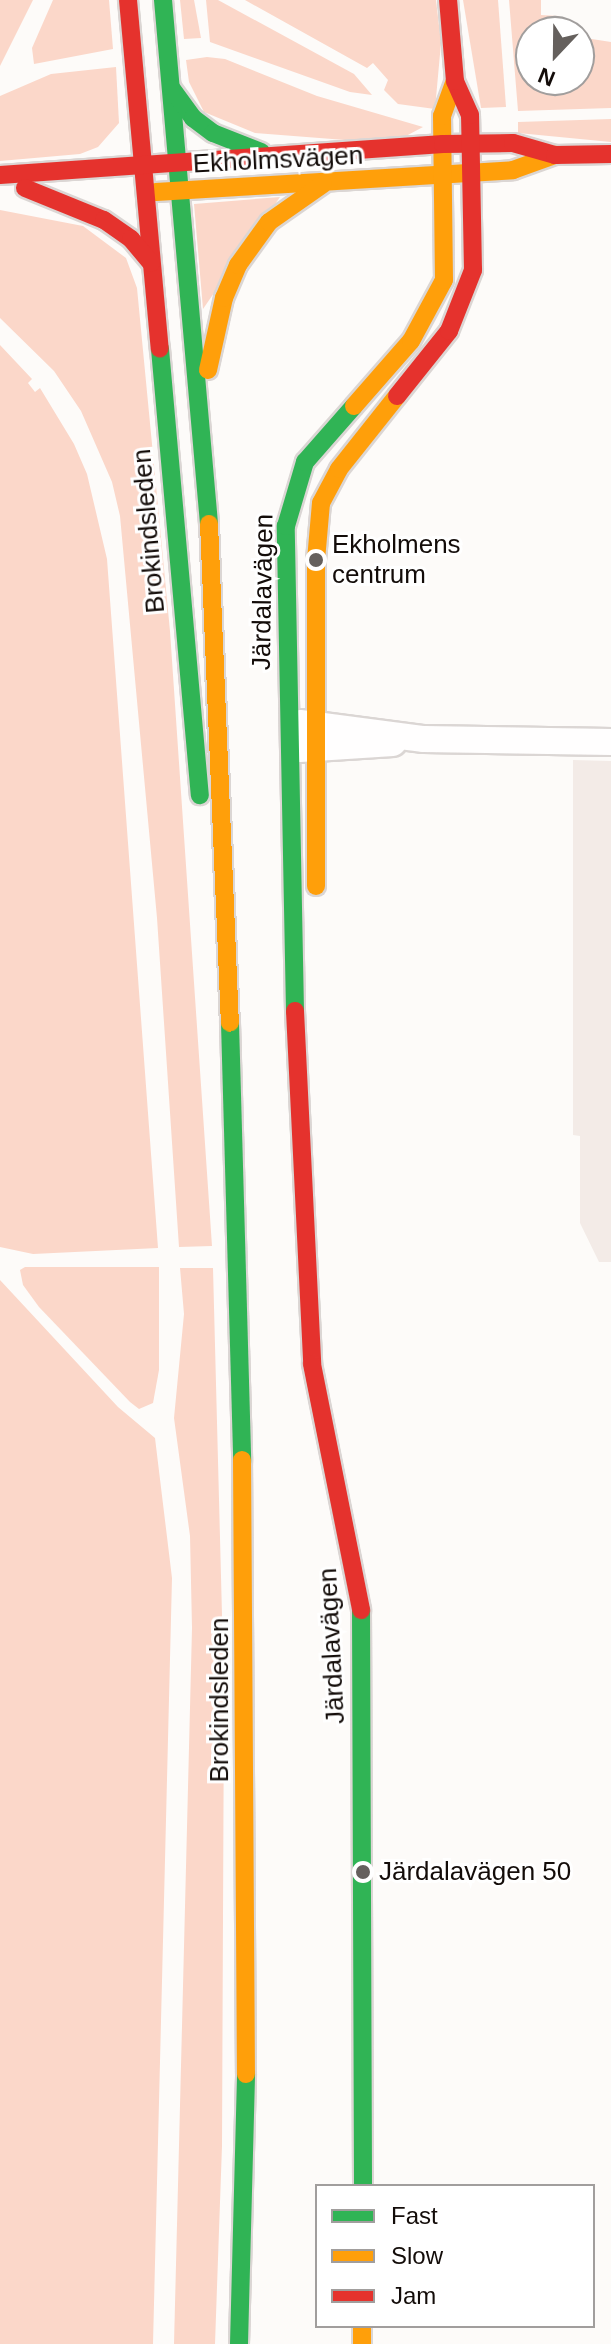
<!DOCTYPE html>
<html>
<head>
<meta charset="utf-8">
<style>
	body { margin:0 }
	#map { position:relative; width:611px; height:2344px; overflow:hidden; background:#fdfbf9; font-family:Arial,sans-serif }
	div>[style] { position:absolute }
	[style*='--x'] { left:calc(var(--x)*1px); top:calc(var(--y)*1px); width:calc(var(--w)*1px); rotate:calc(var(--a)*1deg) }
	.built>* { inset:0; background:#f3ebe7 }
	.green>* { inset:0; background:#fbd7c9 }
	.roads { filter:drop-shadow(2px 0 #dbd6d4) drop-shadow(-2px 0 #dbd6d4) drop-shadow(0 2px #dbd6d4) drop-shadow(0 -2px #dbd6d4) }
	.street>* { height:26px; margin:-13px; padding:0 13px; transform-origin:13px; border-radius:13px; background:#fffefe }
	.fast>* { height:18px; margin:-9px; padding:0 9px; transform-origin:9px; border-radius:9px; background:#30b455 }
	.slow>* { height:18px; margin:-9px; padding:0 9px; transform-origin:9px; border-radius:9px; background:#ff9f0a }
	.jam>* { height:18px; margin:-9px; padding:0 9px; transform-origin:9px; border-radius:9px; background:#e5322d }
	.dots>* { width:22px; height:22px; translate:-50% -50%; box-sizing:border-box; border:4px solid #fff; border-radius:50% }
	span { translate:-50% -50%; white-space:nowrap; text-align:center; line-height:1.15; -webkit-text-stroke:6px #fff; paint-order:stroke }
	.street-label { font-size:26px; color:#130c09 }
	.poi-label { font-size:26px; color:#130c09 }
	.left { translate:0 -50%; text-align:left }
	.legend { position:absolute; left:315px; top:2184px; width:280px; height:144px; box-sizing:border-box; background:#fff; border:2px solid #a19e9d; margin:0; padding:10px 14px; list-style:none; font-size:24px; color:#130c09 }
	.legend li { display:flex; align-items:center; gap:16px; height:40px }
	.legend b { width:40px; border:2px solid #a19e9d }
	.north { position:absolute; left:515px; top:16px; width:80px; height:80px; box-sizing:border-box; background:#fff; border:2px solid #a19e9d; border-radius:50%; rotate:202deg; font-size:22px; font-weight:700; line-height:32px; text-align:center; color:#130c09 }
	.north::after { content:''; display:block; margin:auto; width:28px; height:36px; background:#65605d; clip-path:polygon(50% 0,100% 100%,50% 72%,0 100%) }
</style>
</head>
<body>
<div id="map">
	<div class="built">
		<i style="clip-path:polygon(573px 760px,611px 761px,611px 1262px,599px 1262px,580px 1223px,580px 1136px,573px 1135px)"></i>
	</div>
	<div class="green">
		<i style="clip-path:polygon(0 0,33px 0,0 66px)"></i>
		<i style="clip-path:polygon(53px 0,109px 0,113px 49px,34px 64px,32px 48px)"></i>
		<i style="clip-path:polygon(180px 0,194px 0,201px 38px,184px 39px)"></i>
		<i style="clip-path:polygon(206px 0,218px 0,354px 74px,372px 95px,350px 92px,210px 42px)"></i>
		<i style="clip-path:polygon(245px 0,436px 0,441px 43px,435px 109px,398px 104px,384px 90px,388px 80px,373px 63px,367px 68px)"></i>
		<i style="clip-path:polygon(463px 0,498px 0,506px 107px,481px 108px)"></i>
		<i style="clip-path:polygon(509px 0,541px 0,541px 15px,559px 16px,574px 32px,531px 32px,531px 80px,579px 80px,579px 37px,611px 42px,611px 108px,518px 111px)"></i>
		<i style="clip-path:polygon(207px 57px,225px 59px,317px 96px,423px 127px,406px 136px,345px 140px,255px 133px,204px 112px,189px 82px,186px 60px)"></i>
		<i style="clip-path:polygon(116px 67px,119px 123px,98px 147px,80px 154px,0 161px,0 96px,51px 74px)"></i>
		<i style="clip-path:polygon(611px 119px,611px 142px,518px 133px,518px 122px)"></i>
		<i style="clip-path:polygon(280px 197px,203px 309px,194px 204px)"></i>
		<i style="clip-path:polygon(0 210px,83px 226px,126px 258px,137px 288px,170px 631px,212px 1246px,179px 1247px,157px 918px,120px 516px,112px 482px,81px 411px,54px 371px,0 318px)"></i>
		<i style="clip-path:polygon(0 345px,32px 379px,28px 383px,35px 392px,40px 388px,74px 444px,87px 474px,107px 559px,158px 1248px,33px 1254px,0 1247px)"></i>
		<i style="clip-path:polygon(25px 1267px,159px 1267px,159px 1370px,153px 1403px,139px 1409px,130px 1402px,39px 1307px,23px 1285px,20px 1270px)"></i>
		<i style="clip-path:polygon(180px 1268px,213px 1268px,224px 1692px,222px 2146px,215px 2344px,174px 2344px,192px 1628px,190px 1536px,174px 1418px,184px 1314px)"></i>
		<i style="clip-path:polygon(0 1280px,118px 1407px,155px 1438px,172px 1578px,153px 2344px,0 2344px)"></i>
	</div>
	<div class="roads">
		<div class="street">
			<i style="--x:300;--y:723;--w:125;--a:7.4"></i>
			<i style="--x:424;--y:739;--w:187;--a:0.9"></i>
			<i style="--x:300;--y:749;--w:93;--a:-3.7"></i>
		</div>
		<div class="fast">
			<i style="--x:163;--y:0;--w:526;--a:84.98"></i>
			<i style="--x:172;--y:89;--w:36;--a:54"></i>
			<i style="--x:193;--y:118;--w:25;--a:37"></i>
			<i style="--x:213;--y:133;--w:52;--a:21.6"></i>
			<i style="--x:160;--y:349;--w:448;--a:84.9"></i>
			<i style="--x:295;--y:1011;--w:485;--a:-91.1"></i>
			<i style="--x:286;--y:526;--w:67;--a:-73.5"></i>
			<i style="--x:305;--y:462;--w:74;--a:-48.8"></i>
			<i style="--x:230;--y:1023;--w:437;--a:88.4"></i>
			<i style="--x:361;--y:1610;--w:576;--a:89.8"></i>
			<i style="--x:239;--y:2344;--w:270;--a:-88.5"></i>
		</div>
		<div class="slow">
			<i style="--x:156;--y:192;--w:358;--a:-3.5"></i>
			<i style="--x:513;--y:170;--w:45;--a:-19.7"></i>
			<i style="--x:208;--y:370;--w:74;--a:-77.5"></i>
			<i style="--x:224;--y:298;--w:36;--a:-67"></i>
			<i style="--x:238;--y:265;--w:53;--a:-54.2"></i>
			<i style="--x:269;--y:222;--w:66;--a:-35.1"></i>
			<i style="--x:354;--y:406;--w:86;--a:-48.8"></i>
			<i style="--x:411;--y:341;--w:69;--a:-61.6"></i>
			<i style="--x:444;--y:280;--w:164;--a:-90.7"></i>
			<i style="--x:442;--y:116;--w:37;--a:-70"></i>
			<i style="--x:209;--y:524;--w:499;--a:87.6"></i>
			<i style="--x:316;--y:886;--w:326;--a:-90"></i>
			<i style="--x:316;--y:560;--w:57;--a:-85"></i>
			<i style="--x:321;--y:503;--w:38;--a:-62"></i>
			<i style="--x:339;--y:469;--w:93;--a:-51.5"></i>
			<i style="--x:242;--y:1460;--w:614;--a:89.63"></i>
			<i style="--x:362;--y:2326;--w:18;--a:90"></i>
		</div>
		<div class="jam">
			<i style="--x:128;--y:0;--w:350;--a:84.8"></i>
			<i style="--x:0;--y:175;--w:444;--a:-4"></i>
			<i style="--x:443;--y:144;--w:70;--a:-0.8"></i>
			<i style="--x:513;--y:143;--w:44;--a:15.9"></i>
			<i style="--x:555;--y:155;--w:56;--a:-1"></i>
			<i style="--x:25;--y:188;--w:85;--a:22.1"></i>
			<i style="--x:104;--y:220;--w:33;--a:35"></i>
			<i style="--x:131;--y:239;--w:31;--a:50"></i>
			<i style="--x:397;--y:396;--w:83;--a:-51.3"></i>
			<i style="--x:449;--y:331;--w:66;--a:-68.5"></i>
			<i style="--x:473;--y:270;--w:155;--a:-91.1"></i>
			<i style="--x:470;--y:115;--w:37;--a:-114"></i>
			<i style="--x:455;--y:81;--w:81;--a:-94.9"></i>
			<i style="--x:295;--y:1011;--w:353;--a:87.2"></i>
			<i style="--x:312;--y:1364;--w:251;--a:78.7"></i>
		</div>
	</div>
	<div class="dots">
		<i style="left:316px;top:560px;background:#65605d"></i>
		<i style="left:363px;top:1872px;background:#65605d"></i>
	</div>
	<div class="street-label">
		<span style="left:278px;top:160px;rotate:-3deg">Ekholmsvägen</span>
		<span style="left:149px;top:531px;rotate:-95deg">Brokindsleden</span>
		<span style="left:263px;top:592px;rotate:-89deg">Järdalavägen</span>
		<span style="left:332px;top:1646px;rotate:-93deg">Järdalavägen</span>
		<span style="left:220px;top:1700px;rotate:-90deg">Brokindsleden</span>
	</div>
	<div class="poi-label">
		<span class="left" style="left:332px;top:560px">Ekholmens<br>centrum</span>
		<span class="left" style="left:379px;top:1872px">Järdalavägen 50</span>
	</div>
	<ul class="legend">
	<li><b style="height:10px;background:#30b455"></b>Fast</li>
	<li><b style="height:10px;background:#ff9f0a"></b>Slow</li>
	<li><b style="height:10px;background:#e5322d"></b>Jam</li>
	</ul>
	<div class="north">N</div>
</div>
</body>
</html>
